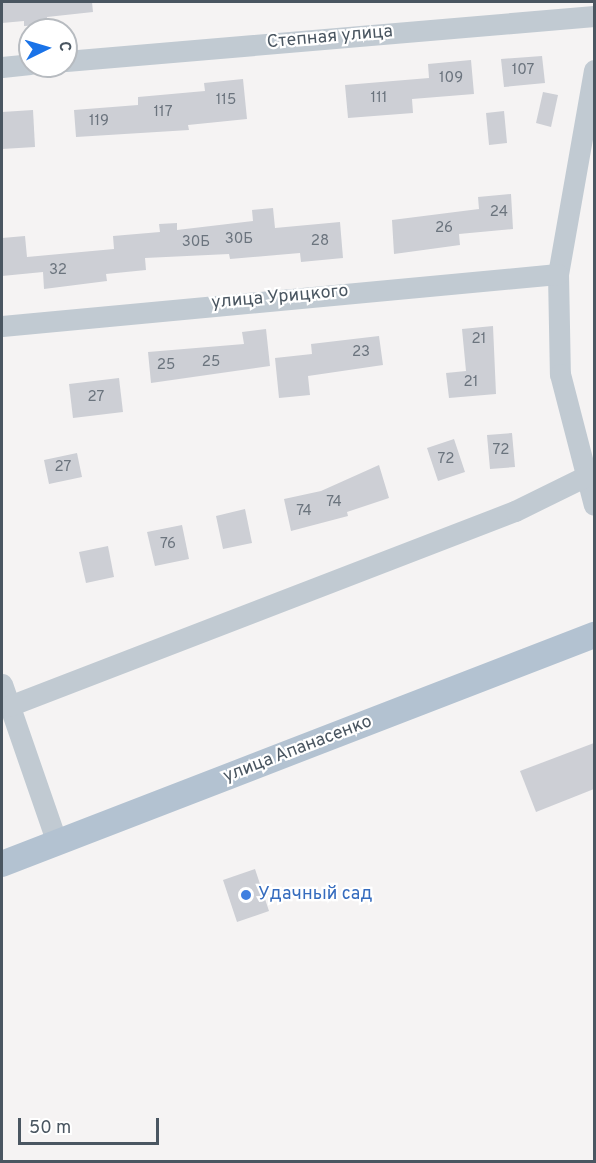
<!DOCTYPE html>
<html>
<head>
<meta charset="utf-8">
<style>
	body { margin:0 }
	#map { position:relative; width:596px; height:1163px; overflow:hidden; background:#f5f3f3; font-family:Overpass,sans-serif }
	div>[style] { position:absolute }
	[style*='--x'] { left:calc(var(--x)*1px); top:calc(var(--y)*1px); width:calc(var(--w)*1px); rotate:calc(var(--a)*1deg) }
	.building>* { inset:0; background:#cdcfd5 }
	.minor>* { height:21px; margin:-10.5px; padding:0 10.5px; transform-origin:10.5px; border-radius:10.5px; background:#c1cad2 }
	.major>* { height:26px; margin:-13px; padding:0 13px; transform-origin:13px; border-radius:13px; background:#b3c2d1 }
	.dots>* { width:16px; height:16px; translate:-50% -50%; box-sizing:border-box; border:3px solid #fff; border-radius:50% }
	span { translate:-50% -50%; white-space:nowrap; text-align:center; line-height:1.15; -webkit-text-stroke:4.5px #fff; paint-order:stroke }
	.number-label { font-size:15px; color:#6b747e }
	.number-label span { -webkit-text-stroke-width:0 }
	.street-label { font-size:18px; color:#4a5661 }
	.shop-label { font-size:18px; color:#366cbe }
	.left { translate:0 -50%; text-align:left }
	.frame { position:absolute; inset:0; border:3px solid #4a5661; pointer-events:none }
	.north { position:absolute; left:18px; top:18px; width:60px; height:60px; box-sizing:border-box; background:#fff; border:2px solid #b7bbc0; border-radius:50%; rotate:85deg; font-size:16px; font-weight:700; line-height:24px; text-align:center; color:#4a5661 }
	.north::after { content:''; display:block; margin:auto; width:21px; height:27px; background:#1a73e8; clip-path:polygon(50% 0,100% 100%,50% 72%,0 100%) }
	.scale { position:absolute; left:18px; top:1118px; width:141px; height:27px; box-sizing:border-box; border:3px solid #4a5661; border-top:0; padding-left:8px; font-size:18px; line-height:21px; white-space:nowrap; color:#4a5661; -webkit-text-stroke:4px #fff; paint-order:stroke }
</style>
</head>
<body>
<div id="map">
	<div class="building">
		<i style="clip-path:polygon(2px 2px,92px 2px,93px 12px,47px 17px,48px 25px,24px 26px,24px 21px,2px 23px)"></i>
		<i style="clip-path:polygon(542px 56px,545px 83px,504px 87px,501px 59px)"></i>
		<i style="clip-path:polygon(471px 60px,474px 94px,412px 99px,413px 113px,348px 118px,345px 85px,429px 78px,428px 64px)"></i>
		<i style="clip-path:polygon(243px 79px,247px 119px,188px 125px,189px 130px,76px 137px,74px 110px,138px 105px,138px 97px,205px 91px,204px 83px)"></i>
		<i style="clip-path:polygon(543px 92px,558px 95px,551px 127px,536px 123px)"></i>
		<i style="clip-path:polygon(33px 110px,35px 147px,2px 149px,2px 112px)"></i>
		<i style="clip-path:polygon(504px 111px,507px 143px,489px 145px,486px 113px)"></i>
		<i style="clip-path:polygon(511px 194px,513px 229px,459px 234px,460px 245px,394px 254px,392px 220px,479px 209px,478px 197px)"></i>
		<i style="clip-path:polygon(273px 208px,275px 228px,340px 222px,343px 258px,301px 262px,300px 253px,230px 259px,229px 254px,145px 258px,146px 270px,106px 274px,107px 281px,44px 289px,43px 272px,2px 276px,2px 238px,25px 236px,27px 257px,114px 249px,113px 236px,160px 232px,159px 224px,177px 223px,177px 230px,253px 221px,252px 210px)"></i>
		<i style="clip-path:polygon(493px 326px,496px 394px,449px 398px,446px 373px,466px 371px,462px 329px)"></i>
		<i style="clip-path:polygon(266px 329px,270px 366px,151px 383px,148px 352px,244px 344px,242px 332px)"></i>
		<i style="clip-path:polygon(379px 336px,383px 365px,308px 376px,310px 395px,279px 398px,275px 358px,312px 354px,311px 344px)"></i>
		<i style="clip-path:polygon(119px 378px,123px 412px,73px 418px,69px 384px)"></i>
		<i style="clip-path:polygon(512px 433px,515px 467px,490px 469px,487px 435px)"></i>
		<i style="clip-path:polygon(454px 439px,465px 472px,438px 481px,427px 448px)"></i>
		<i style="clip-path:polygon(77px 453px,82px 477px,49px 484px,44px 460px)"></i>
		<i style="clip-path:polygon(379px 465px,389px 498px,347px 512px,348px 516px,291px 531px,284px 499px,321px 491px)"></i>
		<i style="clip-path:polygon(245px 509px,252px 543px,223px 549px,216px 516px)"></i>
		<i style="clip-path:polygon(182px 525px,189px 559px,155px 566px,147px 532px)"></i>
		<i style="clip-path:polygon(108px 546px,114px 577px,86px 583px,79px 552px)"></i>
		<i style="clip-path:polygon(594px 743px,594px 789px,536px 812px,520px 771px)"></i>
		<i style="clip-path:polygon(255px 869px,269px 911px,237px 922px,223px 880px)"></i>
	</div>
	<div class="minor">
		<i style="--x:66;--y:61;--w:530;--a:-4.87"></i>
		<i style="--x:2;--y:67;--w:28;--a:-6"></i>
		<i style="--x:594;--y:70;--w:207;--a:100"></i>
		<i style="--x:558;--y:274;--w:100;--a:88.9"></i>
		<i style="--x:560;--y:374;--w:135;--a:75.5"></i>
		<i style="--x:2;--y:326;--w:558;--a:-5.34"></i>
		<i style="--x:2;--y:684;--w:168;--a:70.9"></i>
		<i style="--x:9;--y:706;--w:542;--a:-21.08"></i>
		<i style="--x:515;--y:511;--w:77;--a:-26.2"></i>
	</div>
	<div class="major">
		<i style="--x:2;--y:864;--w:635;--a:-21.15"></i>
	</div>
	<div class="dots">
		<i style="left:246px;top:895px;background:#3f7fe0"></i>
	</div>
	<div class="number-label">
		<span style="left:523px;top:71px">107</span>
		<span style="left:451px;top:79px">109</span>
		<span style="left:379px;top:99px">111</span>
		<span style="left:226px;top:101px">115</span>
		<span style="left:163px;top:113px">117</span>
		<span style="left:99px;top:122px">119</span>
		<span style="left:499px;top:213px">24</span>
		<span style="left:444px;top:229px">26</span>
		<span style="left:239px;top:240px">30Б</span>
		<span style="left:320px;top:242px">28</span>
		<span style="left:196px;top:243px">30Б</span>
		<span style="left:58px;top:271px">32</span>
		<span style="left:479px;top:340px">21</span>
		<span style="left:361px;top:353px">23</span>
		<span style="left:211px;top:363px">25</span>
		<span style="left:166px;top:366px">25</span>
		<span style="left:471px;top:383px">21</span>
		<span style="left:96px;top:398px">27</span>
		<span style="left:501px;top:451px">72</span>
		<span style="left:446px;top:460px">72</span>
		<span style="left:63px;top:468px">27</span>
		<span style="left:334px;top:503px">74</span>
		<span style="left:304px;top:512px">74</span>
		<span style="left:168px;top:545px">76</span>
	</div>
	<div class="street-label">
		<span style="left:330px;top:38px;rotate:-5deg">Степная улица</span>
		<span style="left:280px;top:298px;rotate:-5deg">улица Урицкого</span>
		<span style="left:298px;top:750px;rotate:-21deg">улица Апанасенко</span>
	</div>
	<div class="shop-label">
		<span class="left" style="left:258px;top:895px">Удачный сад</span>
	</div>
	<div class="frame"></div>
	<div class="north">С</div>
	<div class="scale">50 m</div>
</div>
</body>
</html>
